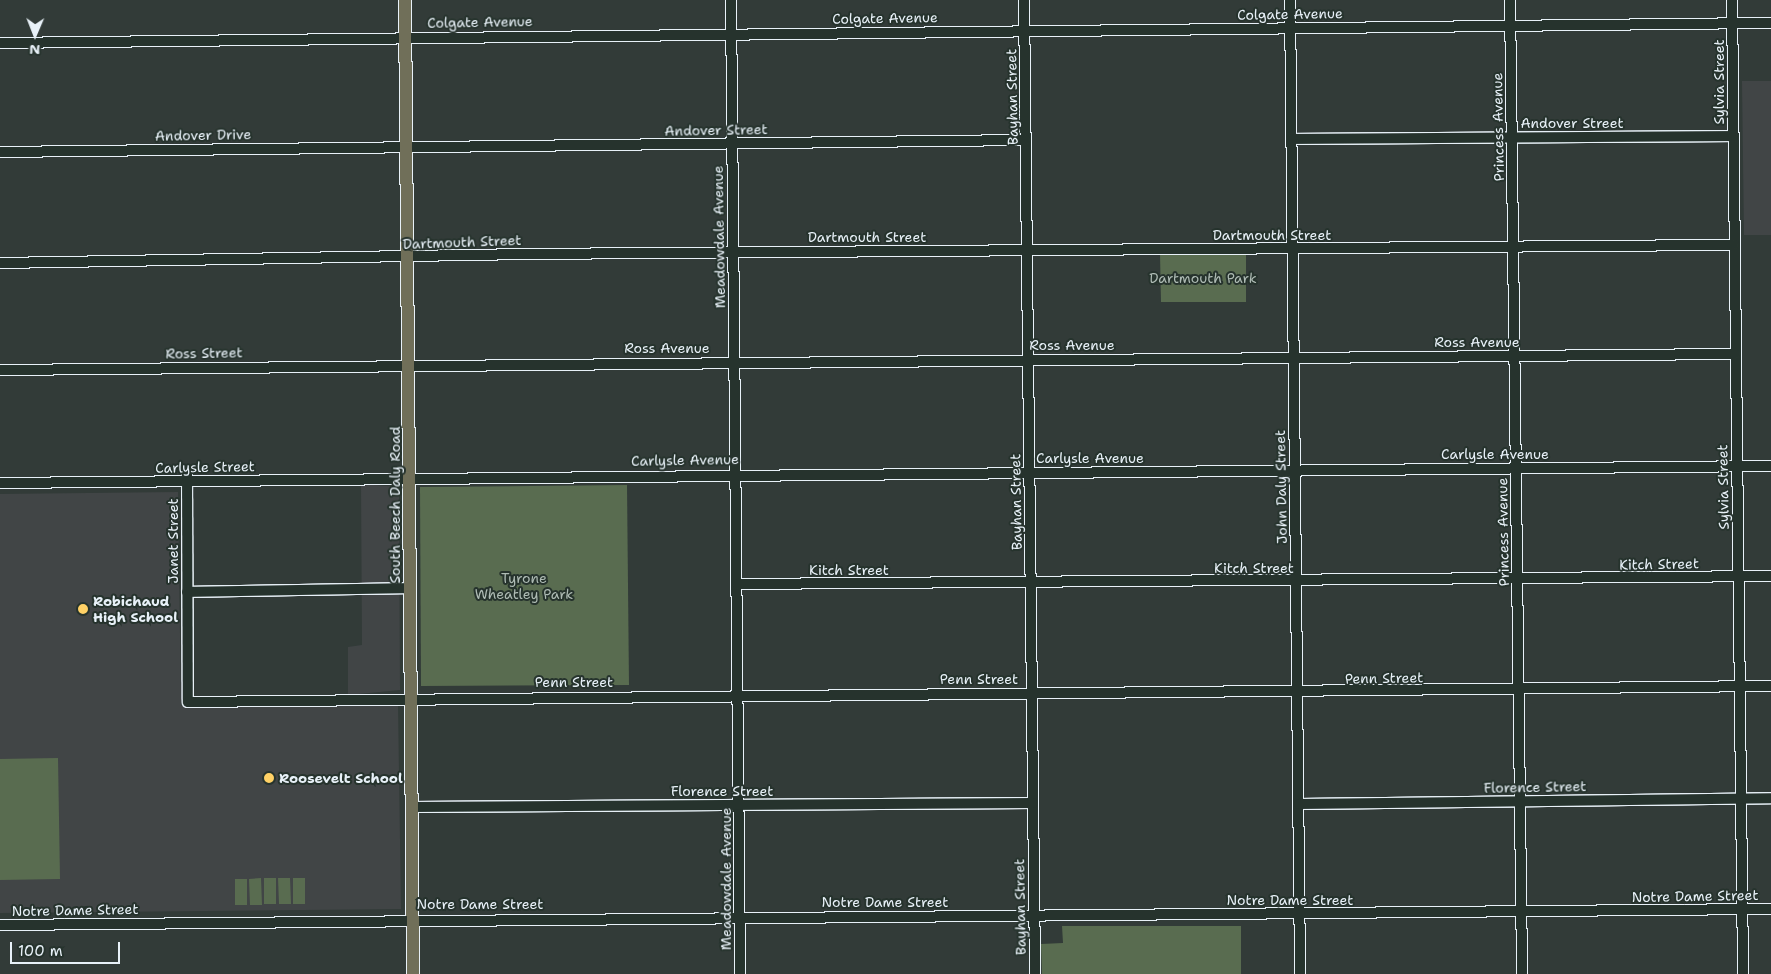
<!DOCTYPE html>
<html>
<head>
<meta charset="utf-8">
<style>
	body { margin:0 }
	#map { position:relative; width:1771px; height:974px; overflow:hidden; background:#323b38; font-family:"Shantell Sans",sans-serif }
	div>[style] { position:absolute }
	[style*='--x'] { left:calc(var(--x)*1px); top:calc(var(--y)*1px); width:calc(var(--w)*1px); rotate:calc(var(--a)*1deg) }
	.built>* { inset:0; background:#414546 }
	.green>* { inset:0; background:#596c50 }
	.roads { filter:drop-shadow(1px 0 #e8f1f8) drop-shadow(-1px 0 #e8f1f8) drop-shadow(0 1px #e8f1f8) drop-shadow(0 -1px #e8f1f8) }
	.minor>* { height:10px; margin:-5px; padding:0 5px; transform-origin:5px; border-radius:5px; background:#26332d }
	.major>* { height:12px; margin:-6px; padding:0 6px; transform-origin:6px; border-radius:6px; background:#706f59 }
	.dots>* { width:14px; height:14px; translate:-50% -50%; box-sizing:border-box; border:2px solid #26332d; border-radius:50% }
	span { translate:-50% -50%; white-space:nowrap; text-align:center; line-height:1.15; -webkit-text-stroke:4px #26332d; paint-order:stroke }
	.street-label { font-size:14px; color:#e8f1f8 }
	.park-label { font-size:14px; color:#afbcb5 }
	.poi-label { font-size:14px; color:#e8f1f8; font-weight:700 }
	.left { translate:0 -50%; text-align:left }
	.north { position:absolute; left:10px; top:10px; width:50px; height:50px; -webkit-text-stroke:4px #26332d; paint-order:stroke; rotate:181deg; font-size:14px; font-weight:700; line-height:20px; text-align:center; color:#e8f1f8 }
	.north::after { content:''; display:block; margin:auto; width:18px; height:22px; background:#e8f1f8; clip-path:polygon(50% 0,100% 100%,50% 72%,0 100%) }
	.scale { position:absolute; left:10px; top:942px; width:110px; height:22px; box-sizing:border-box; border:2px solid #e8f1f8; border-top:0; padding-left:6px; font-size:15px; line-height:18px; white-space:nowrap; color:#e8f1f8; -webkit-text-stroke:4px #26332d; paint-order:stroke }
</style>
</head>
<body>
<div id="map">
	<div class="built">
		<i style="clip-path:polygon(1742px 81px,1771px 81px,1771px 235px,1744px 235px)"></i>
		<i style="clip-path:polygon(361px 484px,399px 487px,400px 690px,348px 695px,348px 647px,362px 645px)"></i>
		<i style="clip-path:polygon(178px 492px,181px 706px,398px 703px,401px 909px,0 913px,0 494px)"></i>
	</div>
	<div class="green">
		<i style="clip-path:polygon(1246px 253px,1246px 302px,1161px 302px,1160px 254px)"></i>
		<i style="clip-path:polygon(627px 485px,629px 685px,421px 686px,420px 487px)"></i>
		<i style="clip-path:polygon(58px 758px,60px 879px,0 880px,0 759px)"></i>
		<i style="clip-path:polygon(261px 878px,262px 905px,250px 905px,249px 879px)"></i>
		<i style="clip-path:polygon(264px 878px,276px 878px,276px 904px,264px 904px)"></i>
		<i style="clip-path:polygon(278px 878px,290px 878px,291px 904px,279px 904px)"></i>
		<i style="clip-path:polygon(293px 878px,305px 878px,305px 904px,293px 904px)"></i>
		<i style="clip-path:polygon(235px 879px,247px 879px,247px 905px,235px 905px)"></i>
		<i style="clip-path:polygon(1062px 926px,1241px 926px,1241px 974px,1042px 974px,1041px 944px,1063px 943px)"></i>
	</div>
	<div class="roads">
		<div class="minor">
			<i style="--x:731;--y:0;--w:974;--a:89.47"></i>
			<i style="--x:1024;--y:0;--w:974;--a:89.35"></i>
			<i style="--x:1290;--y:0;--w:974;--a:89.41"></i>
			<i style="--x:1510;--y:0;--w:974;--a:89.29"></i>
			<i style="--x:1732;--y:0;--w:974;--a:89.35"></i>
			<i style="--x:0;--y:43;--w:1771;--a:-0.65"></i>
			<i style="--x:1291;--y:139;--w:442;--a:-0.4"></i>
			<i style="--x:0;--y:152;--w:1026;--a:-0.67"></i>
			<i style="--x:0;--y:263;--w:525;--a:-0.98"></i>
			<i style="--x:525;--y:254;--w:1209;--a:-0.43"></i>
			<i style="--x:0;--y:370;--w:1736;--a:-0.53"></i>
			<i style="--x:187;--y:471;--w:231;--a:89.8"></i>
			<i style="--x:188;--y:702;--w:1583;--a:-0.58"></i>
			<i style="--x:0;--y:483;--w:1771;--a:-0.55"></i>
			<i style="--x:737;--y:584;--w:1034;--a:-0.44"></i>
			<i style="--x:187;--y:592;--w:223;--a:-1"></i>
			<i style="--x:1299;--y:804;--w:472;--a:-0.7"></i>
			<i style="--x:412;--y:807;--w:621;--a:-0.37"></i>
			<i style="--x:0;--y:925;--w:1771;--a:-0.52"></i>
		</div>
		<div class="major">
			<i style="--x:405;--y:0;--w:974;--a:89.53"></i>
		</div>
	</div>
	<div class="dots">
		<i style="left:83px;top:609px;background:#ffd166"></i>
		<i style="left:269px;top:778px;background:#ffd166"></i>
	</div>
	<div class="street-label">
		<span style="left:1290px;top:14px;rotate:-1deg">Colgate Avenue</span>
		<span style="left:885px;top:18px;rotate:-1deg">Colgate Avenue</span>
		<span style="left:480px;top:22px;rotate:-1deg">Colgate Avenue</span>
		<span style="left:1719px;top:82px;rotate:-90deg">Sylvia Street</span>
		<span style="left:1012px;top:97px;rotate:-91deg">Bayhan Street</span>
		<span style="left:1572px;top:123px">Andover Street</span>
		<span style="left:1498px;top:127px;rotate:-91deg">Princess Avenue</span>
		<span style="left:716px;top:130px;rotate:-1deg">Andover Street</span>
		<span style="left:203px;top:135px;rotate:-1deg">Andover Drive</span>
		<span style="left:1272px;top:235px">Dartmouth Street</span>
		<span style="left:719px;top:237px;rotate:-91deg">Meadowdale Avenue</span>
		<span style="left:867px;top:237px">Dartmouth Street</span>
		<span style="left:462px;top:242px;rotate:-2deg">Dartmouth Street</span>
		<span style="left:1477px;top:342px">Ross Avenue</span>
		<span style="left:1072px;top:345px">Ross Avenue</span>
		<span style="left:667px;top:348px">Ross Avenue</span>
		<span style="left:204px;top:353px;rotate:-1deg">Ross Street</span>
		<span style="left:1495px;top:454px">Carlysle Avenue</span>
		<span style="left:1090px;top:458px">Carlysle Avenue</span>
		<span style="left:685px;top:460px;rotate:-1deg">Carlysle Avenue</span>
		<span style="left:205px;top:467px;rotate:-1deg">Carlysle Street</span>
		<span style="left:1281px;top:487px;rotate:-91deg">John Daly Street</span>
		<span style="left:1723px;top:487px;rotate:-91deg">Sylvia Street</span>
		<span style="left:1016px;top:502px;rotate:-91deg">Bayhan Street</span>
		<span style="left:395px;top:505px;rotate:-90deg">South Beech Daly Road</span>
		<span style="left:1503px;top:532px;rotate:-91deg">Princess Avenue</span>
		<span style="left:173px;top:541px;rotate:-90deg">Janet Street</span>
		<span style="left:1659px;top:564px;rotate:-1deg">Kitch Street</span>
		<span style="left:1254px;top:568px">Kitch Street</span>
		<span style="left:849px;top:570px">Kitch Street</span>
		<span style="left:1384px;top:678px;rotate:-1deg">Penn Street</span>
		<span style="left:979px;top:679px">Penn Street</span>
		<span style="left:574px;top:682px">Penn Street</span>
		<span style="left:1535px;top:787px;rotate:-1deg">Florence Street</span>
		<span style="left:722px;top:791px">Florence Street</span>
		<span style="left:726px;top:879px;rotate:-90deg">Meadowdale Avenue</span>
		<span style="left:1695px;top:896px;rotate:-1deg">Notre Dame Street</span>
		<span style="left:1290px;top:900px">Notre Dame Street</span>
		<span style="left:885px;top:902px">Notre Dame Street</span>
		<span style="left:480px;top:904px">Notre Dame Street</span>
		<span style="left:1020px;top:907px;rotate:-91deg">Bayhan Street</span>
		<span style="left:75px;top:910px;rotate:-1deg">Notre Dame Street</span>
	</div>
	<div class="park-label">
		<span style="left:1203px;top:278px">Dartmouth Park</span>
		<span style="left:524px;top:586px">Tyrone<br>Wheatley Park</span>
	</div>
	<div class="poi-label">
		<span class="left" style="left:93px;top:609px">Robichaud<br>High School</span>
		<span class="left" style="left:279px;top:778px">Roosevelt School</span>
	</div>
	<div class="north">N</div>
	<div class="scale">100 m</div>
</div>
</body>
</html>
